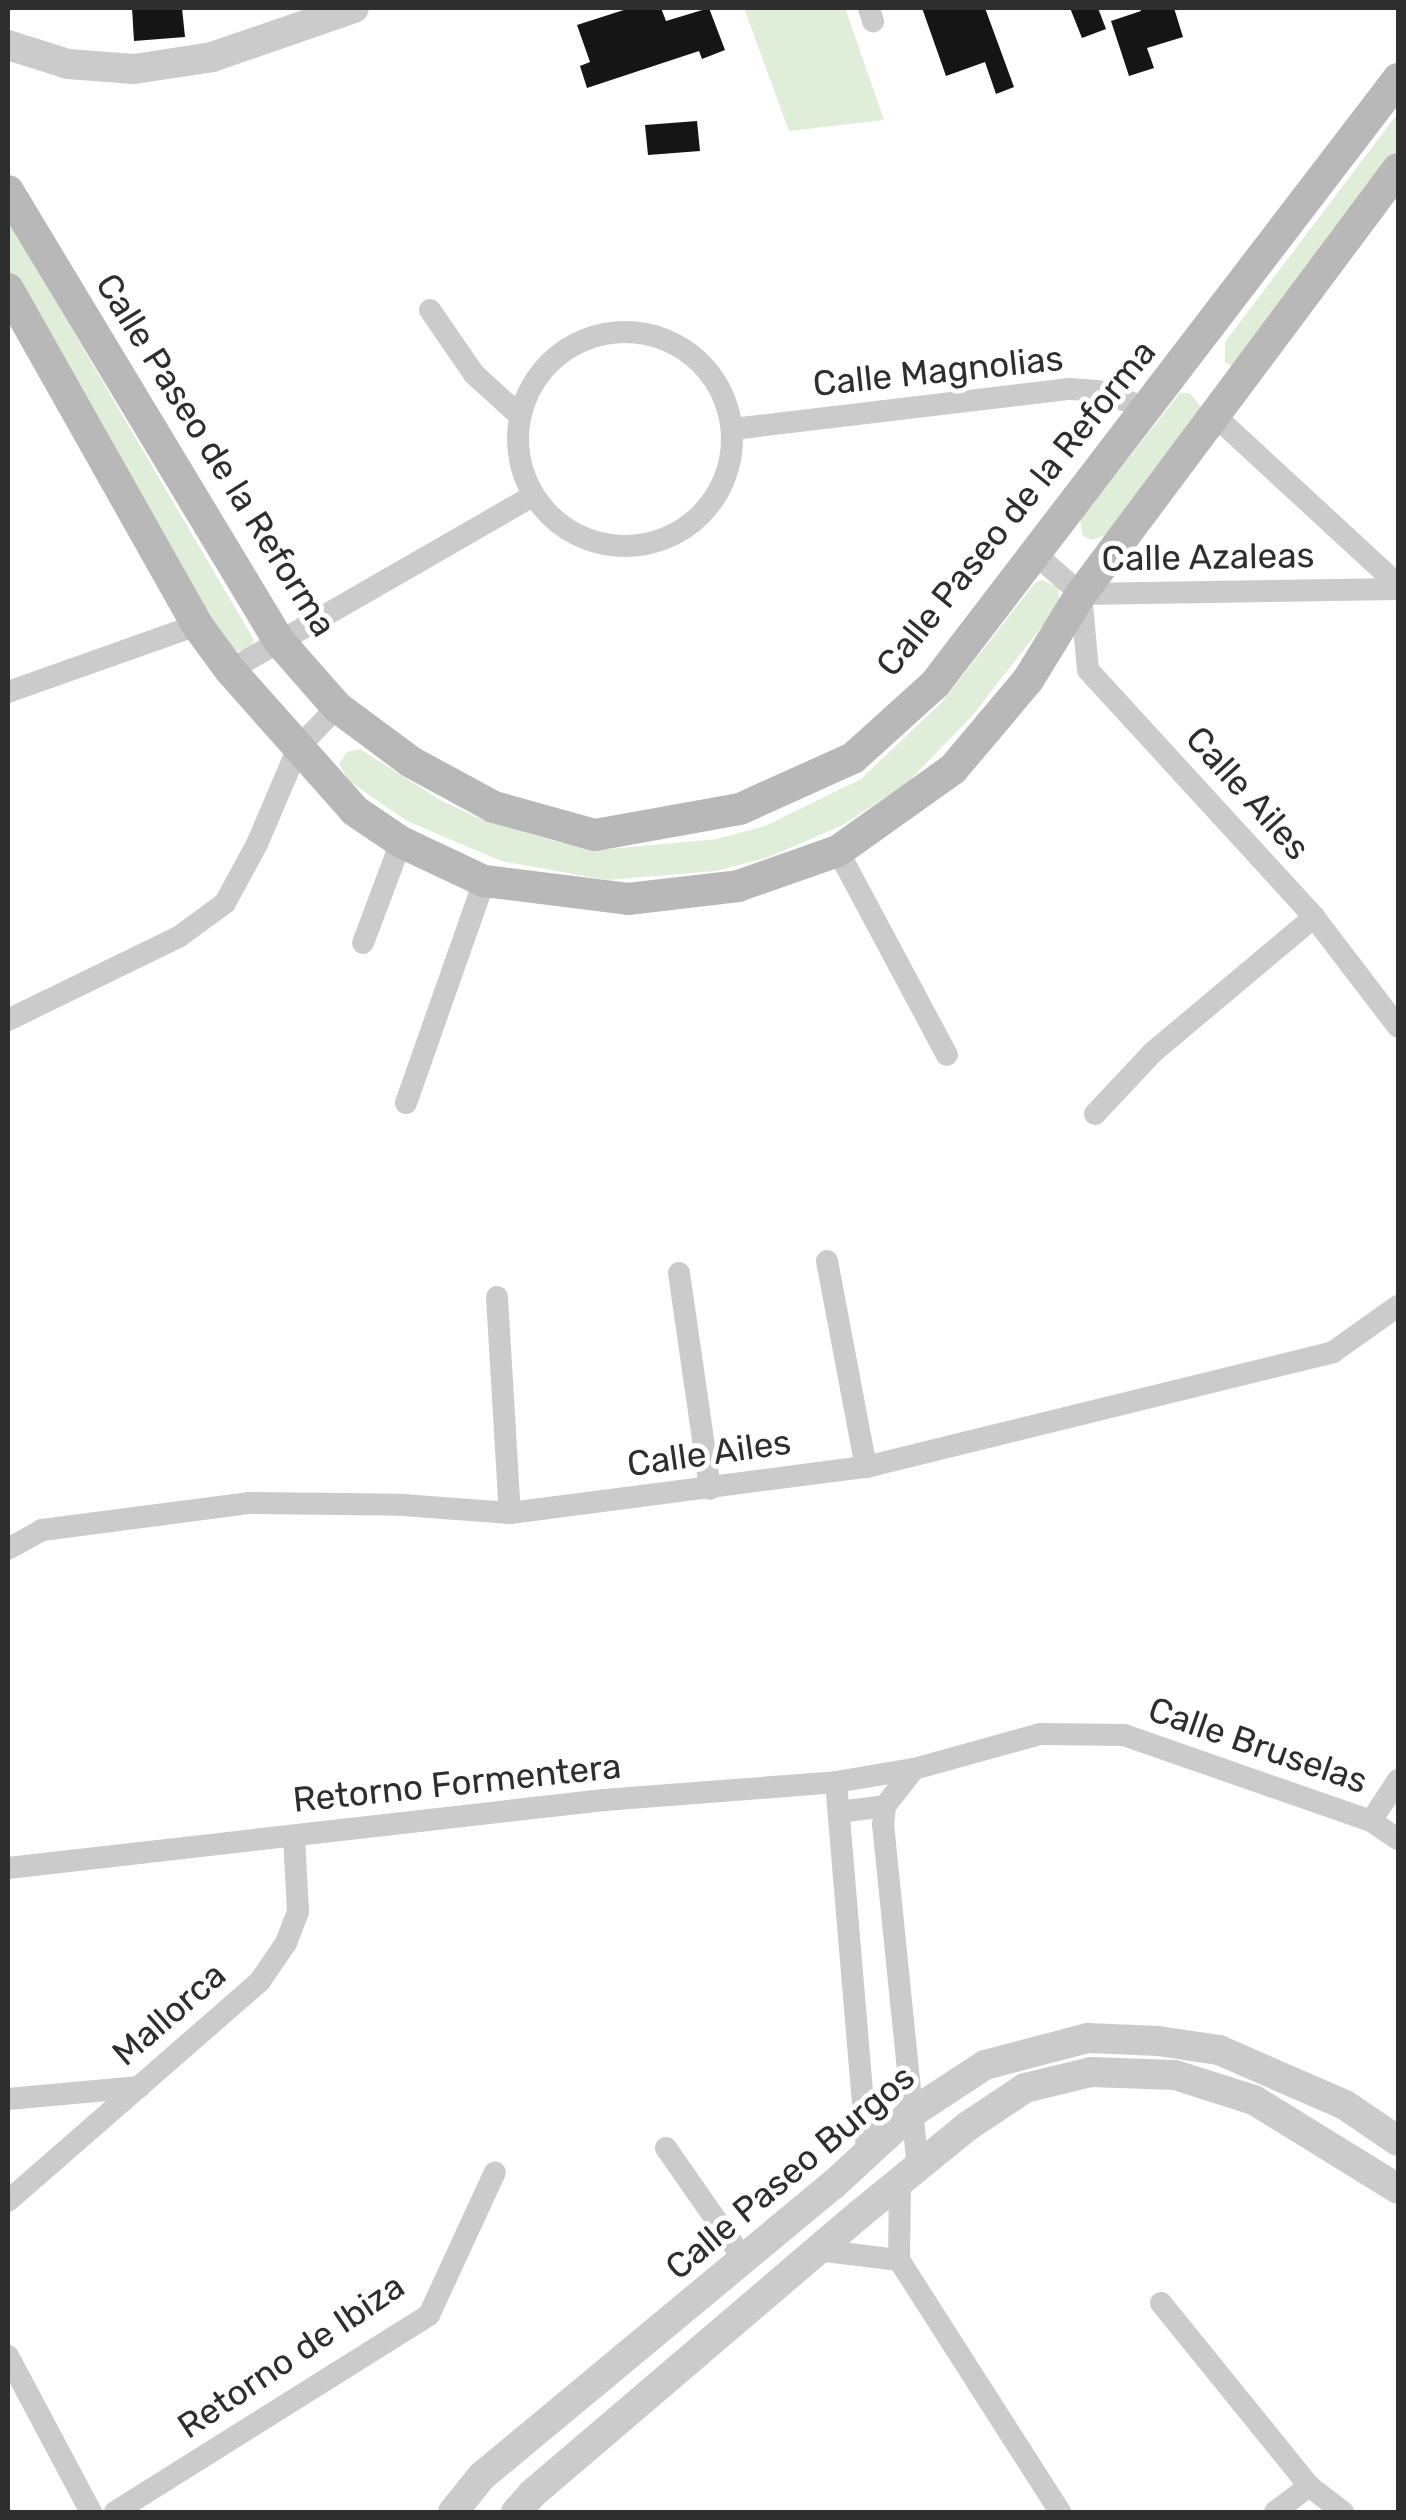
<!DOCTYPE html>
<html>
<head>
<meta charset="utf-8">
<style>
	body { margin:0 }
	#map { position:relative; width:1406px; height:2520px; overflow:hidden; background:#fff; font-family:Rubik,sans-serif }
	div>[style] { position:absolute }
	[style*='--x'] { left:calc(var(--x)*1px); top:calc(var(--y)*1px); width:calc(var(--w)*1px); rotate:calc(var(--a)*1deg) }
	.green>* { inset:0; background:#dfedd9 }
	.building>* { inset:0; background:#151515 }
	.minor>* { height:22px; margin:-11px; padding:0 11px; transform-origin:11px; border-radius:11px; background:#cbcbcb }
	.minor>.ring { margin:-11px; padding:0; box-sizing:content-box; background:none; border:22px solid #cbcbcb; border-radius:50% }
	.tertiary>* { height:30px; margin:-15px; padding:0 15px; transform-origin:15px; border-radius:15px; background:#cbcbcb }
	.secondary>* { height:32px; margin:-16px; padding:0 16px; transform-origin:16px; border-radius:16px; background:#b8b8b8 }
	span { translate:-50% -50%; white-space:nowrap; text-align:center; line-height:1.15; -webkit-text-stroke:10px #fff; paint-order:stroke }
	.street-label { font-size:35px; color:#2e2e2e }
	.frame { position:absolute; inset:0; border:10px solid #2e2e2e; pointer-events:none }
</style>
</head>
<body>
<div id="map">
	<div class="green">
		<i style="clip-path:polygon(744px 8px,845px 8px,884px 120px,789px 131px)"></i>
		<i style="clip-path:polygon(1398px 113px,1398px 168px,1233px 367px,1225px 362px,1225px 342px)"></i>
		<i style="clip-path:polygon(8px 220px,254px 640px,250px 648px,225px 654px,8px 279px)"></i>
		<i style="clip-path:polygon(1180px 393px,1190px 393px,1201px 407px,1107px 535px,1091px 540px,1083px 536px,1080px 520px)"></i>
		<i style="clip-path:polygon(1042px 580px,1058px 587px,1060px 603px,972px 716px,908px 782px,843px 825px,769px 857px,716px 871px,607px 880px,501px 861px,407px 821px,349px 781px,339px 764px,347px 752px,360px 749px,440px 800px,483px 820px,557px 842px,609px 849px,717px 839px,765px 826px,861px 779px,942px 702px,1035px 583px)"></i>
	</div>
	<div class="building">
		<i style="clip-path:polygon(132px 8px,182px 8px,185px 37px,134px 41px)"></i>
		<i style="clip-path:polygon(630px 8px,661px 8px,666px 21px,709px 8px,725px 50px,702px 59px,699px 51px,587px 88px,580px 66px,590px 62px,577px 25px)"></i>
		<i style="clip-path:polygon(922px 8px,985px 8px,1014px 87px,996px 94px,985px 62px,946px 76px)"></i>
		<i style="clip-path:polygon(1070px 8px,1098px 8px,1106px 29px,1082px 38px)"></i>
		<i style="clip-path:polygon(1140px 8px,1174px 8px,1183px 37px,1147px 48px,1154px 68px,1129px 76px,1111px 21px,1141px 11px)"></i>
		<i style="clip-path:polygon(697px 121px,700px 151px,648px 155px,645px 125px)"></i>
	</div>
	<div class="minor">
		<i style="--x:869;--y:8;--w:14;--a:73"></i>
		<i style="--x:430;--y:310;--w:78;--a:55.5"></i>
		<i style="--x:474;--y:374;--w:59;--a:42.3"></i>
		<i class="ring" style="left:518px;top:332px;width:192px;height:192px"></i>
		<i style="--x:1214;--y:415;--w:251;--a:42.7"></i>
		<i style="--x:733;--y:429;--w:339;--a:-6.8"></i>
		<i style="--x:1070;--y:389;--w:27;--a:4"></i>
		<i style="--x:1097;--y:391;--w:53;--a:18.8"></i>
		<i style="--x:1034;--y:553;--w:62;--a:41.1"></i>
		<i style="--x:1081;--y:594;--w:317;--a:-0.9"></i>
		<i style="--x:1081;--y:594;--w:76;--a:84.7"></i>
		<i style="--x:1088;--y:670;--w:335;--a:47.5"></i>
		<i style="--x:1314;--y:917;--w:138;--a:52.6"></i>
		<i style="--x:230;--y:670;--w:349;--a:-29.9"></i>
		<i style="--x:8;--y:692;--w:201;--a:-19.5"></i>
		<i style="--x:838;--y:851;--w:231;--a:61.9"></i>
		<i style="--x:363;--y:943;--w:108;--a:-69.4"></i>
		<i style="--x:8;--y:1020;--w:191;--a:-26"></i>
		<i style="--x:180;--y:936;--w:56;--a:-36.3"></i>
		<i style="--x:225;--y:903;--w:67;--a:-61.5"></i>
		<i style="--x:257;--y:844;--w:104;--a:-66.9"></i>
		<i style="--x:298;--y:748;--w:57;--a:-46.4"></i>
		<i style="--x:406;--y:1103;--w:235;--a:-70.6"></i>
		<i style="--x:1095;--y:1114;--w:83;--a:-46.9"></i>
		<i style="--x:1152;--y:1053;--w:212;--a:-40"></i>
		<i style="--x:827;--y:1261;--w:210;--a:79.3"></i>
		<i style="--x:679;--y:1273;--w:218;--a:81.8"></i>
		<i style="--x:497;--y:1297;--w:216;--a:86.6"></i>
		<i style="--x:8;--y:1549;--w:39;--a:-29"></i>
		<i style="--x:42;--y:1530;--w:210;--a:-7.4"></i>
		<i style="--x:250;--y:1503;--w:153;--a:0.7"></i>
		<i style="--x:403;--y:1505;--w:107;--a:4.3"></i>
		<i style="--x:510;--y:1513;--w:359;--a:-7.4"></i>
		<i style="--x:866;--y:1467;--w:481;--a:-13.8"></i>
		<i style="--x:1333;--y:1352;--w:80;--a:-35.3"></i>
		<i style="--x:914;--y:1769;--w:47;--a:128.1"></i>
		<i style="--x:885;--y:1806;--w:18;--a:96"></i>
		<i style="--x:883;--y:1824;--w:344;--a:84.2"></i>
		<i style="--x:836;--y:1782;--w:373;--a:85.2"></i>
		<i style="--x:839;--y:1812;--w:46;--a:-7.4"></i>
		<i style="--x:1371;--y:1821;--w:49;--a:-56.6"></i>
		<i style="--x:8;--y:1868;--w:600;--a:-6.51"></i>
		<i style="--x:604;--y:1800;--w:233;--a:-4.4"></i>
		<i style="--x:836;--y:1782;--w:79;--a:-9.5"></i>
		<i style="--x:914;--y:1769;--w:131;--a:-15.5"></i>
		<i style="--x:1040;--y:1734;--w:84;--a:0.7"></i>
		<i style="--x:1124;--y:1735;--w:262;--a:19.2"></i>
		<i style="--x:1371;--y:1821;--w:32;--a:34"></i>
		<i style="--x:8;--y:2099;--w:132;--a:-5.2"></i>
		<i style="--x:666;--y:2148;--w:136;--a:55.1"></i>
		<i style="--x:900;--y:2181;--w:79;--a:90.7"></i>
		<i style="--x:899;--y:2260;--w:299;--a:57.4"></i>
		<i style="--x:8;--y:2201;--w:335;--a:-41.1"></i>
		<i style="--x:260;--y:1981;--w:46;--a:-55.6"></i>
		<i style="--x:286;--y:1943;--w:34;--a:-69"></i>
		<i style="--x:298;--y:1911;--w:75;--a:-93.1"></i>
		<i style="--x:817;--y:2250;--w:83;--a:7"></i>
		<i style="--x:1161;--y:2303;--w:235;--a:51"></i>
		<i style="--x:1309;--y:2486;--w:43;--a:37.4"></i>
		<i style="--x:8;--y:2356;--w:177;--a:62"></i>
		<i style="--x:115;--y:2512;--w:371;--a:-32.1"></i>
		<i style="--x:429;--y:2315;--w:157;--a:-65.2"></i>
		<i style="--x:1275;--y:2512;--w:43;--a:-37.4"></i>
	</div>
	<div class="tertiary">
		<i style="--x:8;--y:45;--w:63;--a:17.6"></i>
		<i style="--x:68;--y:64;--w:66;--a:4.3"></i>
		<i style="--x:134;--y:69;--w:79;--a:-8.7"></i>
		<i style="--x:212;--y:57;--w:150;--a:-19"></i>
		<i style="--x:453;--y:2512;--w:46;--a:-51.1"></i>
		<i style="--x:482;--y:2476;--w:456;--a:-39.7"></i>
		<i style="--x:833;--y:2185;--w:105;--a:-42.7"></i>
		<i style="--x:910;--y:2114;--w:90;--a:-33.2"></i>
		<i style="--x:985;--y:2065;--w:106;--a:-14.7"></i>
		<i style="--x:1088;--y:2038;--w:70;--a:2.5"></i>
		<i style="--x:1158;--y:2041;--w:62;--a:8.4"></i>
		<i style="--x:1219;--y:2050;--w:137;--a:23.6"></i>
		<i style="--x:1345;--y:2105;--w:64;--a:34.2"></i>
		<i style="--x:516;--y:2512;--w:24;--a:-48"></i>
		<i style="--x:532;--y:2494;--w:431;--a:-40.5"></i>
		<i style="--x:860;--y:2214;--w:139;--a:-39.2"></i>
		<i style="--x:968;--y:2126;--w:69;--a:-33.7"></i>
		<i style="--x:1025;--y:2088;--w:68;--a:-13.6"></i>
		<i style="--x:1091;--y:2072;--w:84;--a:2"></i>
		<i style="--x:1175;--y:2075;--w:83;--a:17.6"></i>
		<i style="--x:1254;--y:2100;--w:169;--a:31.7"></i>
	</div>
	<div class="secondary">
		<i style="--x:8;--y:191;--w:525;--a:58.94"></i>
		<i style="--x:279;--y:641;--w:88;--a:48.7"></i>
		<i style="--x:337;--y:707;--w:92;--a:36.6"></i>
		<i style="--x:411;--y:762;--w:94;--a:28.5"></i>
		<i style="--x:494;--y:807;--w:105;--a:15.5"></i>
		<i style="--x:595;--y:835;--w:147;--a:-10.2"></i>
		<i style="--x:740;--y:809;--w:124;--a:-24.3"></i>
		<i style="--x:853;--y:758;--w:110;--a:-42.1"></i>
		<i style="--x:935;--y:684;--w:762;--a:-52.57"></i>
		<i style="--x:8;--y:289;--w:386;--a:60.6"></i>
		<i style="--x:197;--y:625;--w:56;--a:53.7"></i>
		<i style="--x:230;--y:670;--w:188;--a:48.4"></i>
		<i style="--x:355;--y:811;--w:55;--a:34"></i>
		<i style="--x:401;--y:842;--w:92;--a:25.2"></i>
		<i style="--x:484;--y:881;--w:145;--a:7.1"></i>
		<i style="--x:628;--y:899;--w:111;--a:-6.7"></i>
		<i style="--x:738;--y:886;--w:106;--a:-19.3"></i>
		<i style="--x:838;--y:851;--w:141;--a:-35.5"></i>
		<i style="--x:953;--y:769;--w:116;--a:-49.9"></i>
		<i style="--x:1028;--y:680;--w:101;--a:-58.4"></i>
		<i style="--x:1081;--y:594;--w:530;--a:-53.28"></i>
	</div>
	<div class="street-label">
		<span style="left:938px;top:371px;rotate:-6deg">Calle Magnolias</span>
		<span style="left:216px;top:455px;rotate:58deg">Calle Paseo de la Reforma</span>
		<span style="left:1016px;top:508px;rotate:-51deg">Calle Paseo de la Reforma</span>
		<span style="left:1208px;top:557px;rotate:-1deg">Calle Azaleas</span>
		<span style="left:1248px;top:793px;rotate:48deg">Calle Ailes</span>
		<span style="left:709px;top:1453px;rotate:-8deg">Calle Ailes</span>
		<span style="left:1258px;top:1745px;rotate:19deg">Calle Bruselas</span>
		<span style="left:457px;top:1783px;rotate:-6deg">Retorno Formentera</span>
		<span style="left:169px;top:2014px;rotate:-41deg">Mallorca</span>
		<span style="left:790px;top:2172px;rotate:-40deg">Calle Paseo Burgos</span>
		<span style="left:291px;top:2356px;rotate:-34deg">Retorno de Ibiza</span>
	</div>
	<div class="frame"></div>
</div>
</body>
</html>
